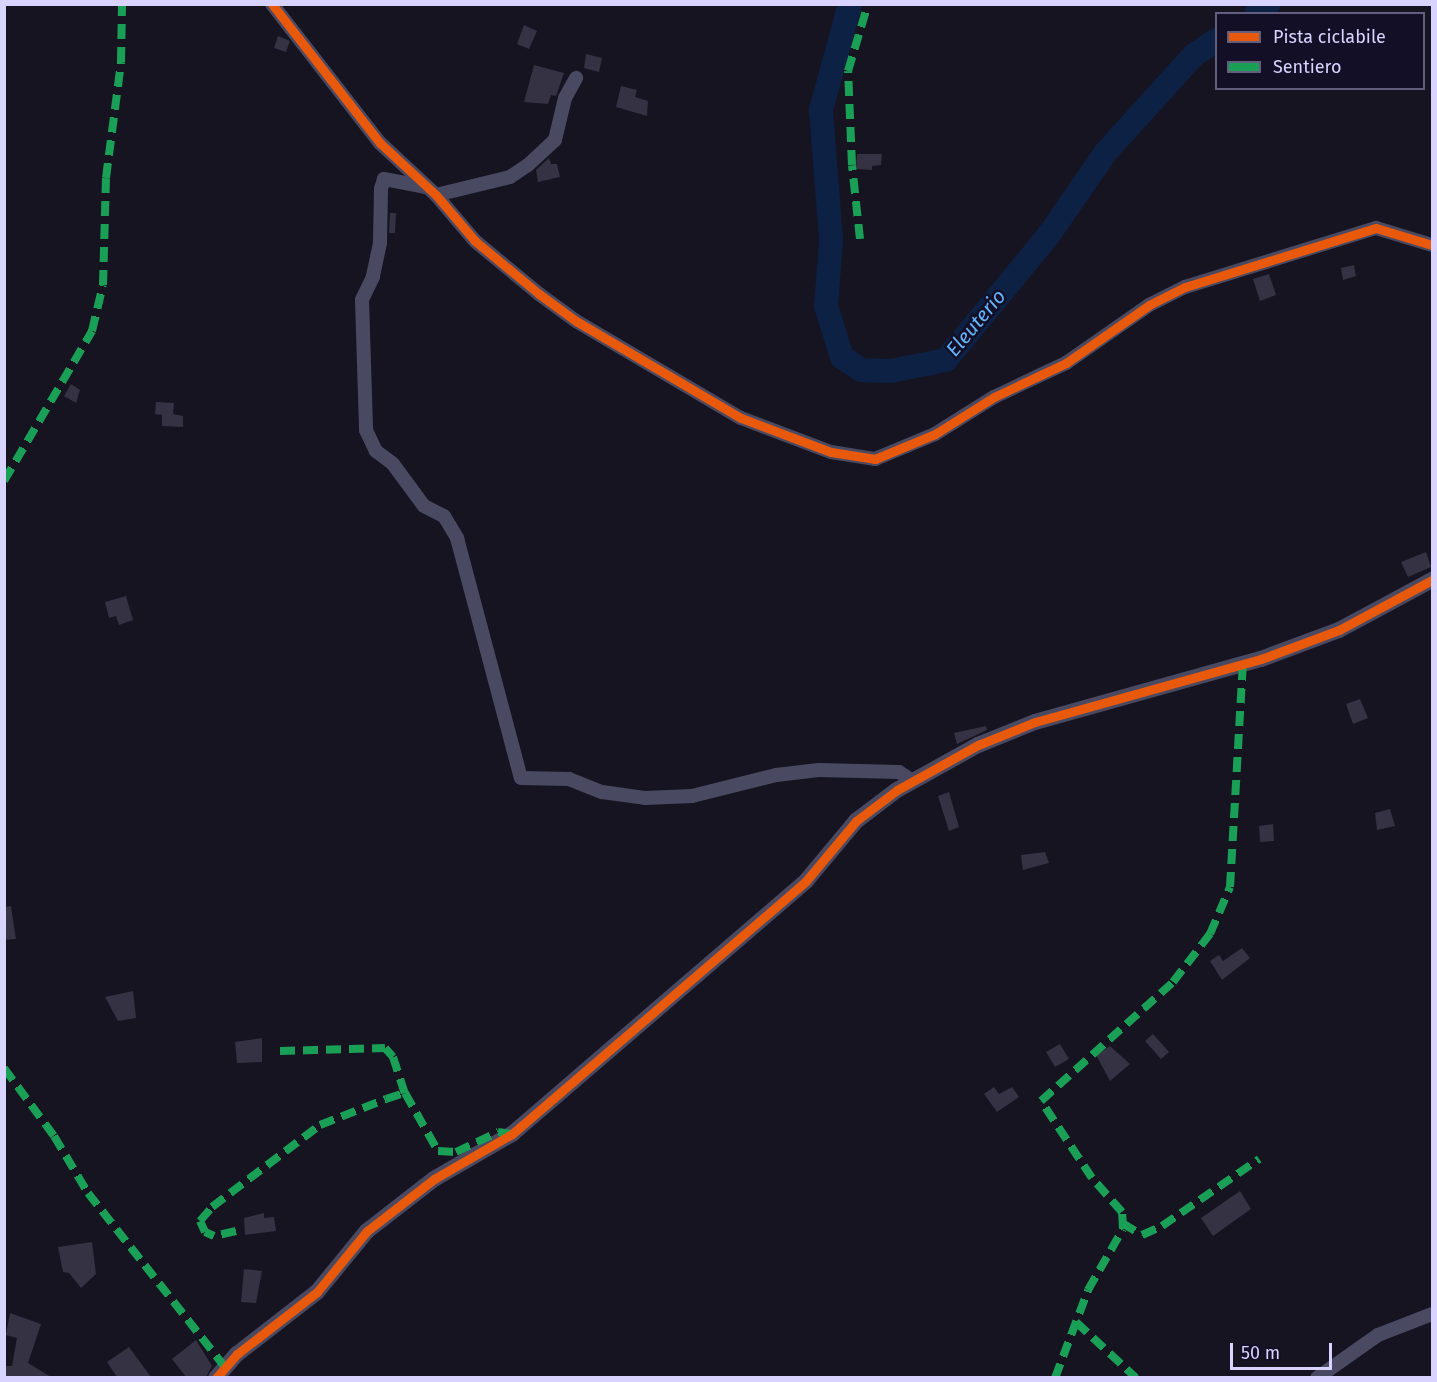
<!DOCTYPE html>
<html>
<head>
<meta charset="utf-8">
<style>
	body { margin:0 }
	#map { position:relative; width:1437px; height:1382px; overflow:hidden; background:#161421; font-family:"Fira Sans",sans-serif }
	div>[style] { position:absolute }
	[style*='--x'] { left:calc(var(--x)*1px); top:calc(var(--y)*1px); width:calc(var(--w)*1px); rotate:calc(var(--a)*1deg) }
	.river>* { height:24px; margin:-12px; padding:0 12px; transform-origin:12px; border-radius:12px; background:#0d2144 }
	.building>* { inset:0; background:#343243 }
	.minor>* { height:14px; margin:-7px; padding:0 7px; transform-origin:7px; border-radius:7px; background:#4a4962 }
	.tertiary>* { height:16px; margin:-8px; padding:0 8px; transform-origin:8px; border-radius:8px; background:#4a4962 }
	.quiet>* { height:8px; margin-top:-4px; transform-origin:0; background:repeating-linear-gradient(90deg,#1a9f57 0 15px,transparent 0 23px) }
	.cycleway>* { height:9px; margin:-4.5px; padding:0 4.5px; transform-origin:4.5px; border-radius:4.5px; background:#e8590c }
	span { translate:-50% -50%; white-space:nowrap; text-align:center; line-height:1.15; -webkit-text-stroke:5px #130f26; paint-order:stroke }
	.water-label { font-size:20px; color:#62b6ff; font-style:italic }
	.frame { position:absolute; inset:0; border:6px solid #d9d4ff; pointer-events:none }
	.legend { position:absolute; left:1215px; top:12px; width:210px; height:78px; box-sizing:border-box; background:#130f26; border:2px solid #625e7d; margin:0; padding:8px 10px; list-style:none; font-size:18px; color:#d9d4ff }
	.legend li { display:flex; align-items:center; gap:12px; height:30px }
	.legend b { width:30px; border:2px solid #625e7d }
	.scale { position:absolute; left:1230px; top:1343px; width:102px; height:27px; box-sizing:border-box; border:3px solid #d9d4ff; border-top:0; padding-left:8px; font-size:18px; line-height:21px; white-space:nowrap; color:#d9d4ff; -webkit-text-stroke:4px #130f26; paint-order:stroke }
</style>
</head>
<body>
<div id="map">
	<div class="river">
		<i style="--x:850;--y:4;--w:110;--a:105.3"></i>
		<i style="--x:821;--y:110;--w:131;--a:85.6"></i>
		<i style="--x:831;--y:241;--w:65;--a:94.4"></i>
		<i style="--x:826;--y:306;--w:53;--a:72.6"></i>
		<i style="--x:842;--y:357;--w:23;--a:34"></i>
		<i style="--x:861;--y:370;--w:30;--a:2"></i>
		<i style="--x:891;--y:371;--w:56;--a:-11.3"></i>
		<i style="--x:946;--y:360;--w:161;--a:-50.6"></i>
		<i style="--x:1048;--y:236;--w:102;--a:-55.4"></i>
		<i style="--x:1106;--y:152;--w:131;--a:-47.8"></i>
		<i style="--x:1194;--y:55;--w:27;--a:-34"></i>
		<i style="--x:1256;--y:14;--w:16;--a:-38"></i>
	</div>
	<div class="building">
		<i style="clip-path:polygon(524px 25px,537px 31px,529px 49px,517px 44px)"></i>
		<i style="clip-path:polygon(278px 36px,290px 41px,286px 52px,274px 48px)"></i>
		<i style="clip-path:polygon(586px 54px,602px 58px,599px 72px,584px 68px)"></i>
		<i style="clip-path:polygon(534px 65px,564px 73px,556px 96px,551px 95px,548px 104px,524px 102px)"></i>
		<i style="clip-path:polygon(621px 86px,637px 90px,635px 97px,648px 101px,647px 116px,616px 107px)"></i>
		<i style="clip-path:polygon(857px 154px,882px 154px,881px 165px,872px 166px,872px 170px,856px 169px)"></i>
		<i style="clip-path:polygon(549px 158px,551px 164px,557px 164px,560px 177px,538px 182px,536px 170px)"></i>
		<i style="clip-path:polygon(390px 213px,396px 213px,395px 233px,389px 233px)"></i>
		<i style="clip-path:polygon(1354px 265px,1356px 276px,1343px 280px,1341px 268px)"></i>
		<i style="clip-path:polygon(1269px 274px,1276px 295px,1260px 301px,1253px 279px)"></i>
		<i style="clip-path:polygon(71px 384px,80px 390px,76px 403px,64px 396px)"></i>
		<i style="clip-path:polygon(156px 402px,174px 403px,173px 414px,183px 416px,183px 427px,162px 426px,162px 415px,155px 414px)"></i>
		<i style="clip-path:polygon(1426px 552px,1431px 567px,1408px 577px,1401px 562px)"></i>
		<i style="clip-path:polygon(126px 596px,133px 620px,119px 625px,116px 616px,109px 618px,105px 602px)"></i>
		<i style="clip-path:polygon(1360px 699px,1368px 718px,1353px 724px,1346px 704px)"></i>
		<i style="clip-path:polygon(986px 726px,987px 730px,957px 744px,954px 733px)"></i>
		<i style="clip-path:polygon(949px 792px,959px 827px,949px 831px,938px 796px)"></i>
		<i style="clip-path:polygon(1390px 809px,1395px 826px,1377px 830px,1375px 813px)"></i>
		<i style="clip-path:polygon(1273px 824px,1274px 841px,1260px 842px,1259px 826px)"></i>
		<i style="clip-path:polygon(1045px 852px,1049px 863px,1023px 870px,1021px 855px)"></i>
		<i style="clip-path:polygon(11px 906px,16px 939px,4px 940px,4px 907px)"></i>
		<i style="clip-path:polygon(1242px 948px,1250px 958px,1222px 980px,1210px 961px,1219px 955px,1223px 961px)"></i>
		<i style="clip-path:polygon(133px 991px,136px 1018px,118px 1021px,105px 997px)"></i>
		<i style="clip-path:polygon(1153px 1034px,1169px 1052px,1161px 1059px,1145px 1041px)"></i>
		<i style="clip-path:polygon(262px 1038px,262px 1062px,237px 1063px,235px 1042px)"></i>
		<i style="clip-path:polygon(1060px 1044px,1069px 1059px,1055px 1067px,1046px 1052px)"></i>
		<i style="clip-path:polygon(1110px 1046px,1130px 1064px,1110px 1081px,1096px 1055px)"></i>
		<i style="clip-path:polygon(994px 1087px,999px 1094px,1012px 1087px,1019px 1097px,997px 1112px,984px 1094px)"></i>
		<i style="clip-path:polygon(1240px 1191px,1251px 1209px,1213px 1236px,1201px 1218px)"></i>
		<i style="clip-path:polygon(264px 1213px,264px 1218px,274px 1217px,276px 1231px,245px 1235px,244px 1218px)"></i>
		<i style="clip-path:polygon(92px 1242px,96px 1274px,81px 1288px,69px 1273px,63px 1272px,58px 1247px)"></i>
		<i style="clip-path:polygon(244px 1269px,262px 1271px,256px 1303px,241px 1302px)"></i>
		<i style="clip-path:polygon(10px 1313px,41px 1324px,28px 1363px,51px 1377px,4px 1377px,4px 1366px,12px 1366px,17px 1338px,6px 1335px)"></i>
		<i style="clip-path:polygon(196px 1340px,212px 1366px,206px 1377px,186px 1377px,172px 1359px)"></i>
		<i style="clip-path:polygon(129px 1347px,151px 1377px,117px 1377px,107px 1362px)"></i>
	</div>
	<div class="minor">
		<i style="--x:272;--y:4;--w:176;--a:52.2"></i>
		<i style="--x:380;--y:143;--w:76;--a:42.9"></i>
		<i style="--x:436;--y:195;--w:60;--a:49.7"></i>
		<i style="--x:475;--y:241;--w:83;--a:39.6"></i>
		<i style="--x:539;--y:294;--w:46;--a:36.1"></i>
		<i style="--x:576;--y:321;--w:191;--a:30.5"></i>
		<i style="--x:741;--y:418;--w:96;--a:20.7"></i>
		<i style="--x:831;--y:452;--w:45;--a:9"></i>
		<i style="--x:875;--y:459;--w:65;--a:-22.6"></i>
		<i style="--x:935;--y:434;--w:70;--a:-32.1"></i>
		<i style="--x:994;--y:397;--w:80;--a:-25.3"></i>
		<i style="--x:1066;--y:363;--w:101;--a:-34.9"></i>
		<i style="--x:1149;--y:305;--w:40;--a:-26.6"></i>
		<i style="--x:1185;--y:287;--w:200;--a:-17.2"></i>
		<i style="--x:1376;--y:228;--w:59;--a:16.9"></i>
		<i style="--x:426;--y:187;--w:43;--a:-169.2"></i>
		<i style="--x:384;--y:179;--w:10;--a:107"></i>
		<i style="--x:381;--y:189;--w:54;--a:91.1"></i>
		<i style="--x:380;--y:243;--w:35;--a:102"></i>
		<i style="--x:373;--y:277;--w:25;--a:116"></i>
		<i style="--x:362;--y:300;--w:130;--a:88.2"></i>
		<i style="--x:366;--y:430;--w:23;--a:65"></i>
		<i style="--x:376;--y:451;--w:21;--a:37"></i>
		<i style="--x:393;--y:464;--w:52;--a:53.6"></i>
		<i style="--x:424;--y:506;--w:22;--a:27"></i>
		<i style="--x:444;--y:516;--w:26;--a:59"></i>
		<i style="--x:457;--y:538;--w:248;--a:75.1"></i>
		<i style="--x:521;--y:778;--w:48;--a:1.2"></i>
		<i style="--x:569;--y:779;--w:35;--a:22"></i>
		<i style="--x:602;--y:792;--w:43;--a:7.9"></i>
		<i style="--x:645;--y:798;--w:47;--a:-2.4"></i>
		<i style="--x:692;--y:796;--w:87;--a:-14"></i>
		<i style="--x:776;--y:775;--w:43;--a:-6.6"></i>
		<i style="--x:819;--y:770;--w:80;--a:1.4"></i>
		<i style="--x:899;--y:772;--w:17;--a:33"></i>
		<i style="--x:436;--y:195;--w:76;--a:-13.7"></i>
		<i style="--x:510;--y:177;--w:22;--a:-34"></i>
		<i style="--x:528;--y:165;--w:37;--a:-43"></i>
		<i style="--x:555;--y:140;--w:43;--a:-76.6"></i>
		<i style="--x:565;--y:98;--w:23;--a:-61"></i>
		<i style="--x:1317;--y:1378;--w:75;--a:-35.2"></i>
		<i style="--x:1378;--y:1335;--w:58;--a:-21.3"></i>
	</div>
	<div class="tertiary">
		<i style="--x:216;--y:1378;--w:32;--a:-49"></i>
		<i style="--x:237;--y:1354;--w:101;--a:-37.8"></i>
		<i style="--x:317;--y:1292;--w:79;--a:-50.7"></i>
		<i style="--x:367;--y:1231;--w:85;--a:-37.8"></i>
		<i style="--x:434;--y:1179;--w:90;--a:-30"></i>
		<i style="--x:512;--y:1134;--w:388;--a:-40.7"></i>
		<i style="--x:806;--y:881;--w:78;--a:-50.2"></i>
		<i style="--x:856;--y:821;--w:51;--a:-37.1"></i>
		<i style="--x:897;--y:790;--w:93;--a:-29.1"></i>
		<i style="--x:978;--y:745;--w:61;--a:-22"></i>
		<i style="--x:1035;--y:722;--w:235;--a:-15.6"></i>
		<i style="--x:1261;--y:659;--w:83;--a:-20.4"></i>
		<i style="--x:1339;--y:630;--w:106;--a:-28.3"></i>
	</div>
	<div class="quiet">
		<i style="--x:860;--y:239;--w:74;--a:-96.2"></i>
		<i style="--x:852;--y:165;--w:94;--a:-92.4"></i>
		<i style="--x:848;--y:71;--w:70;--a:-73.4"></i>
		<i style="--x:4;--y:481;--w:174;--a:-59.6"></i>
		<i style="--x:92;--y:331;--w:47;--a:-76.6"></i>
		<i style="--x:103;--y:285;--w:107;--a:-88.4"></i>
		<i style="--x:106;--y:178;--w:117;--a:-82.6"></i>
		<i style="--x:121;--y:62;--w:58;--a:-89"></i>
		<i style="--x:280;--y:1051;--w:105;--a:-1.6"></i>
		<i style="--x:385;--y:1048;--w:12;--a:48"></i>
		<i style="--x:393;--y:1057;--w:38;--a:72"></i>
		<i style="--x:4;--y:1068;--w:84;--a:53.7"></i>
		<i style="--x:54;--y:1136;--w:66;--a:59.2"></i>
		<i style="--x:88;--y:1193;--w:221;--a:51.8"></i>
		<i style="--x:1122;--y:1223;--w:23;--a:31"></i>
		<i style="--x:1142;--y:1235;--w:22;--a:-24"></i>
		<i style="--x:1162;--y:1226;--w:118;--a:-34.6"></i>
		<i style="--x:236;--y:1231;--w:23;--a:167"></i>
		<i style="--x:214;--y:1236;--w:10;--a:-156"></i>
		<i style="--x:205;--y:1232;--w:12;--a:-114"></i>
		<i style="--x:200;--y:1221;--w:18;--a:-49"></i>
		<i style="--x:212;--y:1207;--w:136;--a:-37.2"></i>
		<i style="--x:320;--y:1125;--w:71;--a:-21.5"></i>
		<i style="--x:386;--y:1099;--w:20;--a:-18"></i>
		<i style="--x:405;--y:1093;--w:67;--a:60.4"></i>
		<i style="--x:438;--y:1151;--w:18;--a:3"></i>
		<i style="--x:456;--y:1152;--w:47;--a:-25.5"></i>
		<i style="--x:498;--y:1132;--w:14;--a:8"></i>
		<i style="--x:1076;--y:1322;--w:82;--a:43"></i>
		<i style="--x:1055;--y:1378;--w:94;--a:-69.4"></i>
		<i style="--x:1088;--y:1290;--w:70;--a:-60.2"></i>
		<i style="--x:1123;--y:1229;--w:17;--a:-93"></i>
		<i style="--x:1122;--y:1212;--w:45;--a:-131.4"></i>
		<i style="--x:1092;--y:1178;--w:92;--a:-123.5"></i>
		<i style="--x:1041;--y:1101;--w:178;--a:-42"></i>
		<i style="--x:1173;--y:982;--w:61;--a:-52.4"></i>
		<i style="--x:1210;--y:934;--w:51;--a:-66.9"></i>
		<i style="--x:1230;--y:887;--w:224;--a:-86.7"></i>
	</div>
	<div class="cycleway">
		<i style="--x:272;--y:4;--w:176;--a:52.2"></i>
		<i style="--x:380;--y:143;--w:76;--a:42.9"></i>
		<i style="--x:436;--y:195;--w:60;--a:49.7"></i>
		<i style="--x:475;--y:241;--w:83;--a:39.6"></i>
		<i style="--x:539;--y:294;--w:46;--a:36.1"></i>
		<i style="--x:576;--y:321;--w:191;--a:30.5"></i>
		<i style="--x:741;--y:418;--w:96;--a:20.7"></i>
		<i style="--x:831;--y:452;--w:45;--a:9"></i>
		<i style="--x:875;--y:459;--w:65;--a:-22.6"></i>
		<i style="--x:935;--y:434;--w:70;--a:-32.1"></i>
		<i style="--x:994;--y:397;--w:80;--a:-25.3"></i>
		<i style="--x:1066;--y:363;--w:101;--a:-34.9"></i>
		<i style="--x:1149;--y:305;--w:40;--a:-26.6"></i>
		<i style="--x:1185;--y:287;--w:200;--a:-17.2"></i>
		<i style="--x:1376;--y:228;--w:59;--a:16.9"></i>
		<i style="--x:216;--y:1378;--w:32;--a:-49"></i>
		<i style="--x:237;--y:1354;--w:101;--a:-37.8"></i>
		<i style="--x:317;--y:1292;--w:79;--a:-50.7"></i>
		<i style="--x:367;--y:1231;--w:85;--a:-37.8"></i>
		<i style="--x:434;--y:1179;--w:90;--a:-30"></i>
		<i style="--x:512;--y:1134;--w:388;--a:-40.7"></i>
		<i style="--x:806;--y:881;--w:78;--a:-50.2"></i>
		<i style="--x:856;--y:821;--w:51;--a:-37.1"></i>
		<i style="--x:897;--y:790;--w:93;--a:-29.1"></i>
		<i style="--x:978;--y:745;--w:61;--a:-22"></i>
		<i style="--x:1035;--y:722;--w:235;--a:-15.6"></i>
		<i style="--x:1261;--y:659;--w:83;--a:-20.4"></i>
		<i style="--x:1339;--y:630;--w:106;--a:-28.3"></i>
	</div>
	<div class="water-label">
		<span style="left:976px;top:323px;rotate:-50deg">Eleuterio</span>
	</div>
	<div class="frame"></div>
	<ul class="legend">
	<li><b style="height:8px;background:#e8590c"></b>Pista ciclabile</li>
	<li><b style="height:8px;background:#1a9f57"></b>Sentiero</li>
	</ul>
	<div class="scale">50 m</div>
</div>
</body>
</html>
